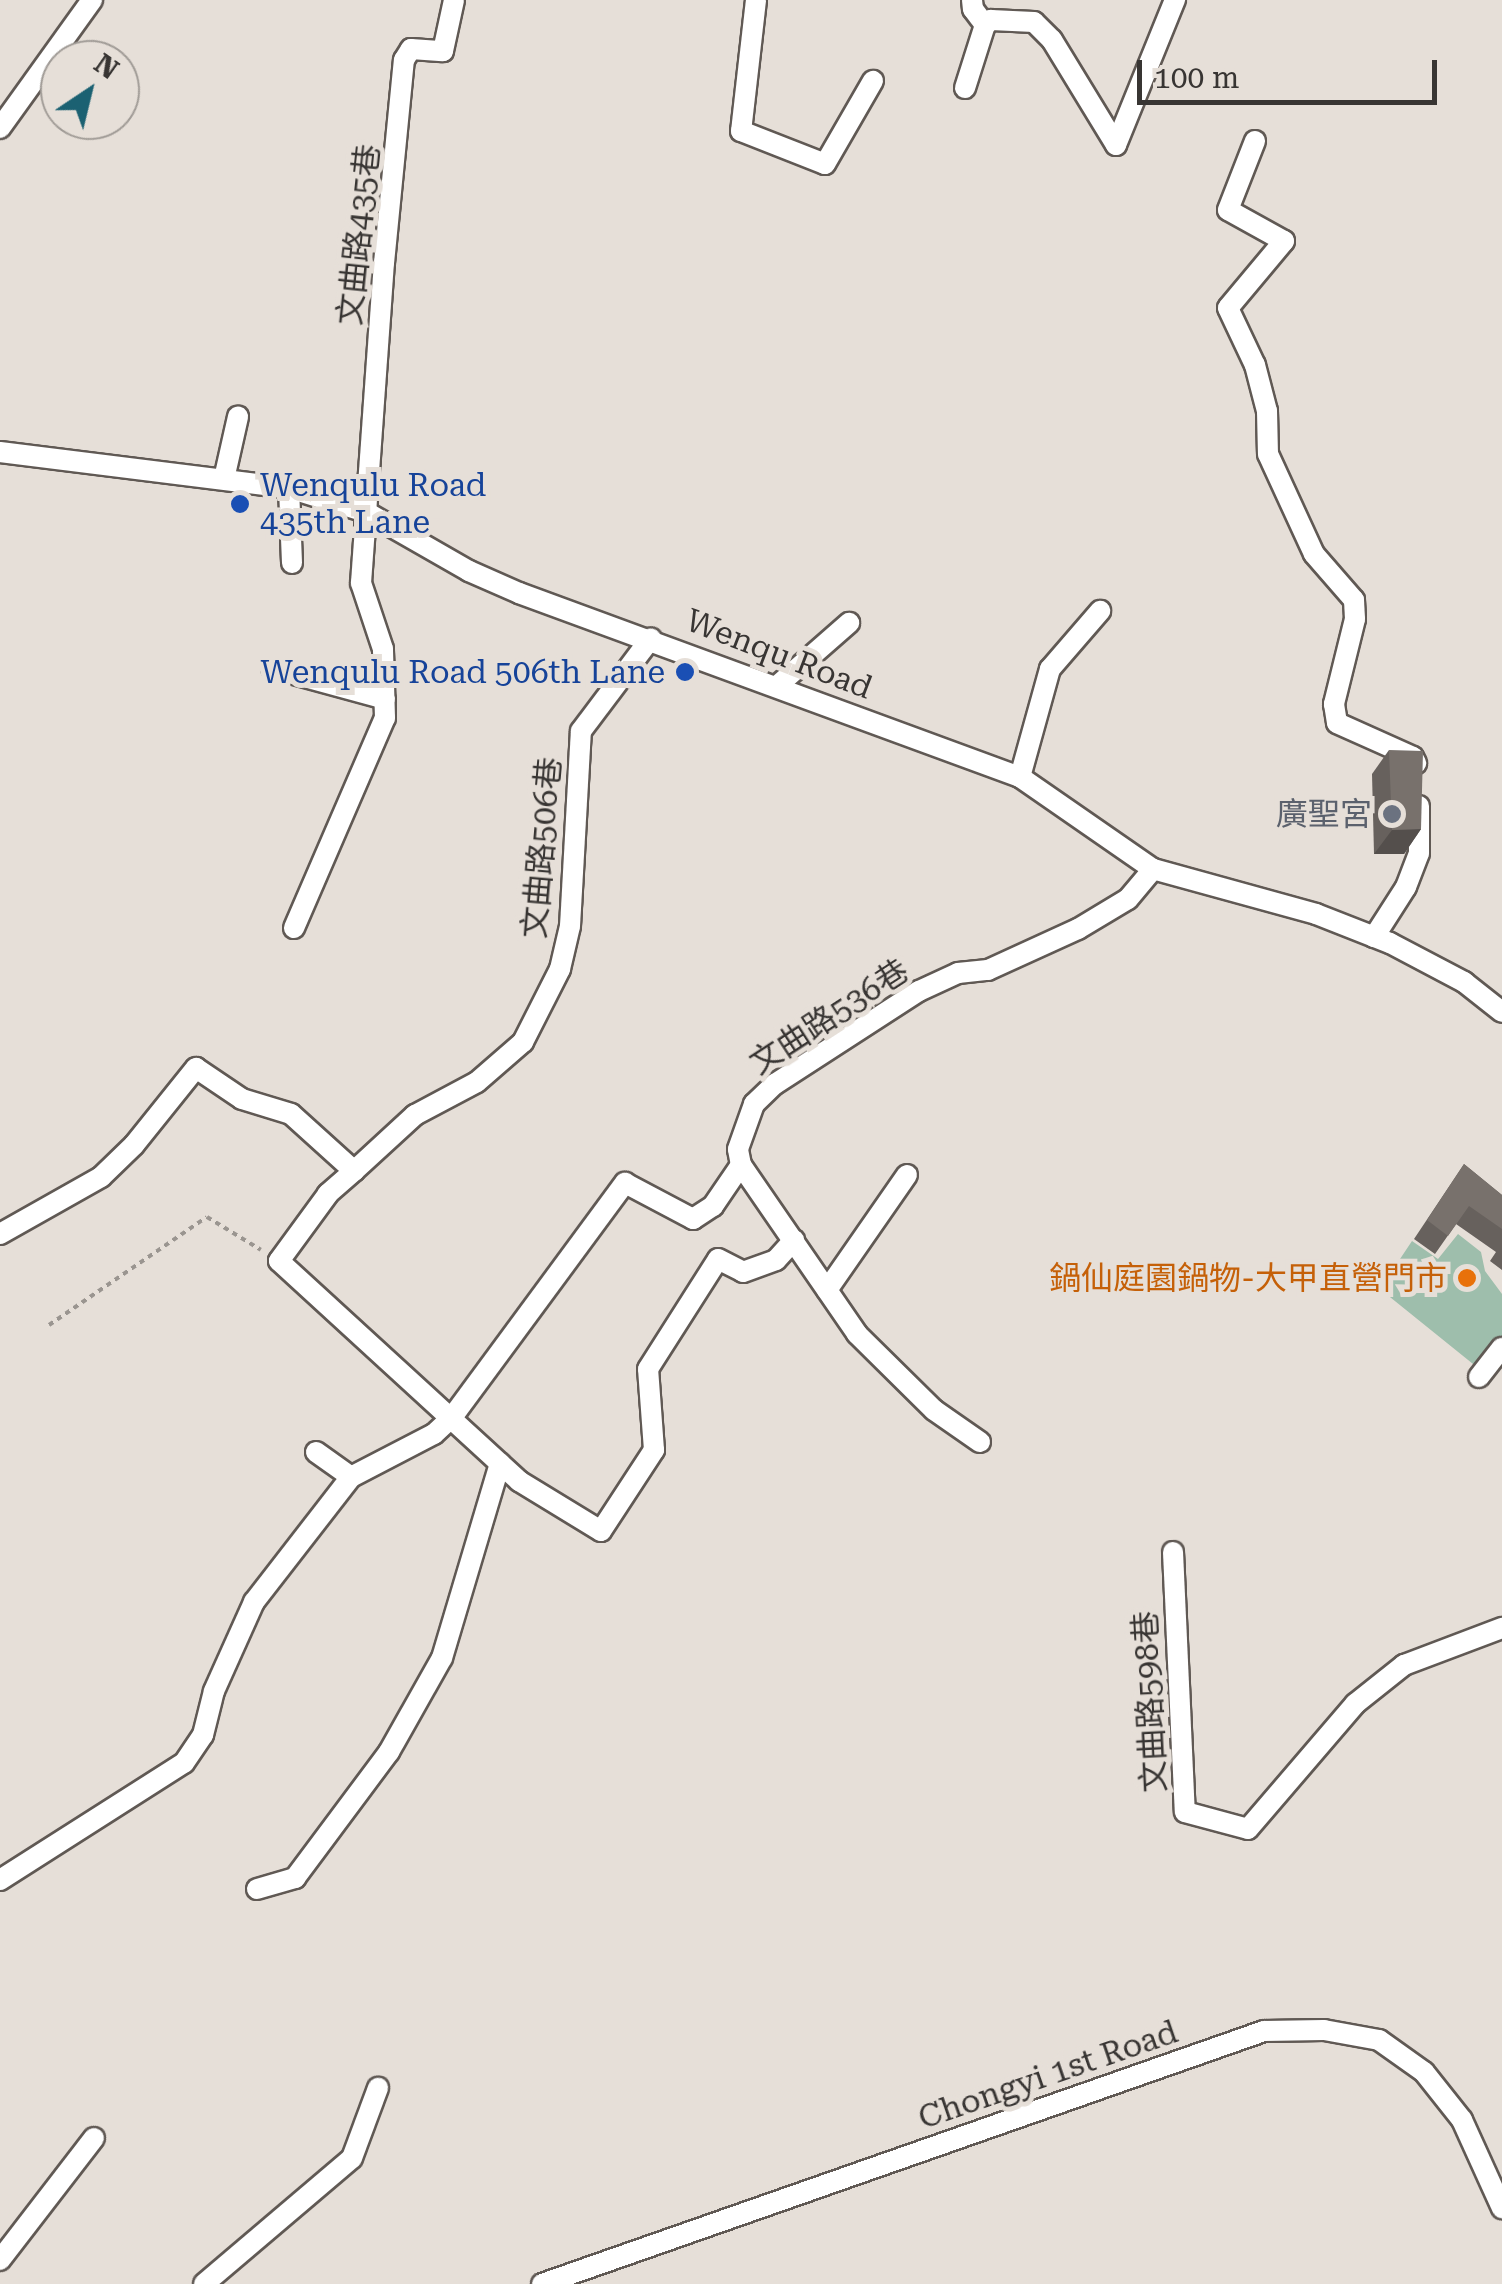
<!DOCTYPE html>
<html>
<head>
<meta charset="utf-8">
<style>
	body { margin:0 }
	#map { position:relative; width:1502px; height:2284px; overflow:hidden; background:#e6dfd8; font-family:"Roboto Serif","Noto Sans TC",serif }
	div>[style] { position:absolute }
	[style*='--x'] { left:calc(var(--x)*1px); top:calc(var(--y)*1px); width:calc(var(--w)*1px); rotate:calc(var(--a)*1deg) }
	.green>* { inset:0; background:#9ebeac }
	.path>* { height:4px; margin-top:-2px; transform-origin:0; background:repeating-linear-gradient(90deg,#9a9590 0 5px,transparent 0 10px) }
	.roads { filter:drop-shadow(2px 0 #605954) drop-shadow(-2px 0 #605954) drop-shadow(0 2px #605954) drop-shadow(0 -2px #605954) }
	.minor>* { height:20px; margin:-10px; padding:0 10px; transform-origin:10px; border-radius:10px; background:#fff }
	.wall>* { inset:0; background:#67615d }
	.shaded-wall>* { inset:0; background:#544f4c }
	.building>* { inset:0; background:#78716c }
	.dots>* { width:28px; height:28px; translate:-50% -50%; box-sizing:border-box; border:5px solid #e6dfd8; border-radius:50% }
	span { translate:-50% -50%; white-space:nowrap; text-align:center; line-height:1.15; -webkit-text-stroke:10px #e6dfd8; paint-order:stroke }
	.street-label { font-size:32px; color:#383533 }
	.transit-label { font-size:32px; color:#164399 }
	.left { translate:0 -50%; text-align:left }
	.right { translate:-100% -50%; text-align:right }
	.worship-label { font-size:32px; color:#5b616d }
	.food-label { font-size:32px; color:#c56008 }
	.north { position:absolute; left:40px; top:40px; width:100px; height:100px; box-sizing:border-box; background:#e6dfd8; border:2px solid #a09b96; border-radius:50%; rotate:35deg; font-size:28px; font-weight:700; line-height:40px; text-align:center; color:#383533 }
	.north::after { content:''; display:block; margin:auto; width:35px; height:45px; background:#1b6172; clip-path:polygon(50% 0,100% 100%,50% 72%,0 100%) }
	.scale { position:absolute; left:1137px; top:60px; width:300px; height:45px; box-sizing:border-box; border:5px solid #383533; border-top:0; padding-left:12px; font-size:30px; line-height:35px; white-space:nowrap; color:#383533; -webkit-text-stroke:8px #e6dfd8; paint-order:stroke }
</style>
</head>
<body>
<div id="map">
	<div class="green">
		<i style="clip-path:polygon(1458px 1234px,1481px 1252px,1485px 1271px,1502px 1294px,1502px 1338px,1478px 1368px,1380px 1289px,1412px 1241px,1438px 1259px)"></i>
	</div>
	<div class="path">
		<i style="--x:49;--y:1325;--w:191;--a:-34.4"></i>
		<i style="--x:207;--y:1217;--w:63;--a:31.4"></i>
	</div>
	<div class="roads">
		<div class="minor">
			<i style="--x:756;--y:0;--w:132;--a:96.5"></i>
			<i style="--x:741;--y:131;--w:90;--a:21.4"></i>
			<i style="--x:825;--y:164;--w:96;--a:-60"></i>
			<i style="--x:972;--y:0;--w:9;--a:84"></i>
			<i style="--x:973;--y:9;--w:20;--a:53"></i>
			<i style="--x:965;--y:88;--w:66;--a:-72.4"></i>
			<i style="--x:985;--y:25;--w:8;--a:-40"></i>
			<i style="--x:991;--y:20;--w:43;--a:2.7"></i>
			<i style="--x:1034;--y:22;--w:25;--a:45"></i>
			<i style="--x:1052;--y:40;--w:123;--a:58.6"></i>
			<i style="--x:1116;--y:145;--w:157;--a:-67.9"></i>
			<i style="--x:0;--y:128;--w:158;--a:-54.3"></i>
			<i style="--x:1255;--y:141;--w:74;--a:111.4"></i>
			<i style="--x:1228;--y:210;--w:64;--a:29"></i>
			<i style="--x:1284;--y:241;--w:87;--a:129.9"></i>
			<i style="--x:1228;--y:308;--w:63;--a:64.7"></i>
			<i style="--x:1255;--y:365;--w:48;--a:75.4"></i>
			<i style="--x:1267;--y:411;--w:43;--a:88.7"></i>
			<i style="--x:1268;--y:454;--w:110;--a:65.3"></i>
			<i style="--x:1314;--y:554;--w:61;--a:49"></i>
			<i style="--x:1354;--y:600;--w:19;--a:87"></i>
			<i style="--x:1355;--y:619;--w:88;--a:103.9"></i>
			<i style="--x:1334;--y:704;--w:19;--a:81"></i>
			<i style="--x:1337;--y:723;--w:83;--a:24.1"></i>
			<i style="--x:1413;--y:757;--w:7;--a:63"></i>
			<i style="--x:0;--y:452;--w:291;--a:7.1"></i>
			<i style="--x:289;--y:488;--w:81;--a:17.3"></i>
			<i style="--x:366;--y:512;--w:119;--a:29.8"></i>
			<i style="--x:469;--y:571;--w:55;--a:23.7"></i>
			<i style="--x:519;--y:593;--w:534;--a:20.17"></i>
			<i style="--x:1020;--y:777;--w:162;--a:34.7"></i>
			<i style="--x:1153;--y:869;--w:169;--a:15.4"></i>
			<i style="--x:1316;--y:914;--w:79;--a:21.4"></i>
			<i style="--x:1390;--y:943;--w:84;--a:27.8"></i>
			<i style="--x:1464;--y:982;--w:48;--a:38.3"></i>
			<i style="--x:224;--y:479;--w:64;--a:-77.3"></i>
			<i style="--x:289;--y:488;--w:75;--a:87.7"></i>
			<i style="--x:272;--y:668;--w:117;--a:15.3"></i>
			<i style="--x:777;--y:686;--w:96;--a:-41.2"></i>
			<i style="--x:1020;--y:777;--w:112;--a:-74.5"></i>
			<i style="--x:1050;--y:669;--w:77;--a:-49.2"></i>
			<i style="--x:294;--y:928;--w:229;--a:-66.6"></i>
			<i style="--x:385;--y:718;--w:69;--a:-91.7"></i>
			<i style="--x:383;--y:649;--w:70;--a:-108.4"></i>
			<i style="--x:361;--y:583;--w:321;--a:-85.9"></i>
			<i style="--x:384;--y:263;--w:204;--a:-84.4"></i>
			<i style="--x:404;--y:60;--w:13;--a:-58"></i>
			<i style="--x:411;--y:49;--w:32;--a:4"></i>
			<i style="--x:443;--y:51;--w:52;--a:-77.8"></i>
			<i style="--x:1374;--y:937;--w:59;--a:-57.4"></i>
			<i style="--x:1406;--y:887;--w:36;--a:-69"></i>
			<i style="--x:1419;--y:853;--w:47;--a:-90"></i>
			<i style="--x:741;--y:1165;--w:205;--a:55.5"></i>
			<i style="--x:857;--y:1334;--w:108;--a:44.6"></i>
			<i style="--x:934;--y:1410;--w:56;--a:34.8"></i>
			<i style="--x:354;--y:1171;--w:35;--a:139"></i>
			<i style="--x:328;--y:1194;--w:83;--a:126.2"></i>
			<i style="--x:279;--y:1261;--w:326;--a:42.5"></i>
			<i style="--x:519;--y:1481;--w:96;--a:31.4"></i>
			<i style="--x:601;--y:1531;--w:97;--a:-56.8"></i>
			<i style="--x:654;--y:1450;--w:81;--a:-94.2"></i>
			<i style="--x:648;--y:1369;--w:130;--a:-57.5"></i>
			<i style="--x:718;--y:1259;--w:28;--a:27"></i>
			<i style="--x:743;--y:1272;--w:35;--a:-20"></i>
			<i style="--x:776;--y:1260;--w:27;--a:-48"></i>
			<i style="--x:0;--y:1234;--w:116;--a:-29.4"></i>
			<i style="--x:101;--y:1177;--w:46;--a:-44.1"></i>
			<i style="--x:134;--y:1145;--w:99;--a:-51.2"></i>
			<i style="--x:196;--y:1068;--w:55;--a:34"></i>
			<i style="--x:242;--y:1099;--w:51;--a:17"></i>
			<i style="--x:291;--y:1114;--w:85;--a:42.1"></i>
			<i style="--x:354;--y:1171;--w:83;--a:-42.6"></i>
			<i style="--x:415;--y:1115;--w:70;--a:-28"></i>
			<i style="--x:477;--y:1082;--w:61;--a:-41"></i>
			<i style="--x:523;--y:1042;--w:82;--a:-63.1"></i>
			<i style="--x:560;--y:969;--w:44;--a:-76.9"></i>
			<i style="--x:570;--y:926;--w:195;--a:-86.8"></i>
			<i style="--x:581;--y:731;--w:116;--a:-53"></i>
			<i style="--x:827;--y:1290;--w:140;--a:-55.2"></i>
			<i style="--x:1479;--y:1377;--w:37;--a:-52"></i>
			<i style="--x:316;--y:1452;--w:43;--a:35.5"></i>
			<i style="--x:351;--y:1477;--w:93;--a:-27.4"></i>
			<i style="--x:434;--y:1434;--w:26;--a:-43"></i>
			<i style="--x:453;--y:1416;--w:290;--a:-53.6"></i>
			<i style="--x:625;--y:1183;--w:77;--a:27.9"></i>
			<i style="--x:693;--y:1219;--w:24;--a:-33"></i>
			<i style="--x:713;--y:1206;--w:50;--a:-55.7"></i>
			<i style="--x:741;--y:1165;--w:16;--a:-101"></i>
			<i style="--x:738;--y:1149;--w:48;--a:-70.4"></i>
			<i style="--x:754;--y:1104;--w:29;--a:-44"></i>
			<i style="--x:775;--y:1084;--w:171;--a:-32.9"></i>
			<i style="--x:919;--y:991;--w:43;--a:-24.8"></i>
			<i style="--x:958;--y:973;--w:30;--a:-6"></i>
			<i style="--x:988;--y:970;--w:99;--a:-24.5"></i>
			<i style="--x:1078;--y:929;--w:58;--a:-31"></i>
			<i style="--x:1128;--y:899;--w:39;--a:-50"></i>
			<i style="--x:1173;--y:1552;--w:260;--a:87.4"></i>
			<i style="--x:1185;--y:1812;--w:65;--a:15.1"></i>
			<i style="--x:1248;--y:1829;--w:165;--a:-49.4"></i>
			<i style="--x:1355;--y:1704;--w:63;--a:-38.5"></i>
			<i style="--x:1404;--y:1665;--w:105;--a:-20.7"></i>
			<i style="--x:0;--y:1880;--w:218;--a:-32.5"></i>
			<i style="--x:184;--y:1763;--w:34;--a:-56"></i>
			<i style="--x:203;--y:1735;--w:45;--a:-76"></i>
			<i style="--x:214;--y:1691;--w:98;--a:-65.8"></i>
			<i style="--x:254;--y:1602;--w:158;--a:-52.2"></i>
			<i style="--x:257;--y:1889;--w:40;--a:-16"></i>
			<i style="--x:295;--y:1878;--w:157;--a:-53.3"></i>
			<i style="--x:389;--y:1752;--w:108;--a:-60.6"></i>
			<i style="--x:442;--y:1658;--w:203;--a:-73.4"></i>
			<i style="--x:0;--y:2260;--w:154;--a:-52.4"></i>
			<i style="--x:204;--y:2284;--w:194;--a:-40.4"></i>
			<i style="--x:352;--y:2158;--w:75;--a:-69.6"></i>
			<i style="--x:542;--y:2284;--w:765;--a:-19.31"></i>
			<i style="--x:1264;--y:2031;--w:60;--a:-1"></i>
			<i style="--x:1324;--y:2030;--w:56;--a:10.3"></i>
			<i style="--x:1379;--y:2040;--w:55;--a:35.4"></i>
			<i style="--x:1424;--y:2072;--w:61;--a:51.6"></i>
			<i style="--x:1462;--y:2120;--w:97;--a:65.6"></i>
		</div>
	</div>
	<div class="wall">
		<i style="clip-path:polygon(1389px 750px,1421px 829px,1404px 854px,1374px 854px,1372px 774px)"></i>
		<i style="clip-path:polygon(1464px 1164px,1502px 1195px,1502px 1270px,1490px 1261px,1496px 1252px,1456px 1224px,1435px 1254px,1414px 1239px)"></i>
	</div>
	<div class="shaded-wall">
		<i style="clip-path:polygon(1421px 829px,1404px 854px,1374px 854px,1392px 830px)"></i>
	</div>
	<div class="building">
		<i style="clip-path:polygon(1389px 750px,1423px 751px,1421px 829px,1392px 830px)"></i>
		<i style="clip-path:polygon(1464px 1164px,1502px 1195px,1502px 1229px,1469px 1206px,1448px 1236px,1427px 1220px)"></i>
	</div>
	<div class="dots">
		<i style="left:240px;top:504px;background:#1a4fb4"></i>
		<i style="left:685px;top:672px;background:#1a4fb4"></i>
		<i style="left:1392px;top:814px;background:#6b7280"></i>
		<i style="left:1467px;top:1278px;background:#e8710a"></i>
	</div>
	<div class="street-label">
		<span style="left:359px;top:235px;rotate:-84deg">文曲路435巷</span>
		<span style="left:779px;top:654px;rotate:21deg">Wenqu Road</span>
		<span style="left:542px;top:848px;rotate:-85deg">文曲路506巷</span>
		<span style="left:829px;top:1017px;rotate:-33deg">文曲路536巷</span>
		<span style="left:1150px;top:1702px;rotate:-93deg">文曲路598巷</span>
		<span style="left:1048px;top:2075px;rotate:-19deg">Chongyi 1st Road</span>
	</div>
	<div class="transit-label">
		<span class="left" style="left:260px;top:504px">Wenqulu Road<br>435th Lane</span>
		<span class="right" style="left:665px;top:672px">Wenqulu Road 506th Lane</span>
	</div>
	<div class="worship-label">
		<span class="right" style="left:1372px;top:814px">廣聖宮</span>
	</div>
	<div class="food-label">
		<span class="right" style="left:1447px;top:1278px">鍋仙庭園鍋物-大甲直營門市</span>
	</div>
	<div class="north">N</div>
	<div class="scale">100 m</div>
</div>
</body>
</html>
